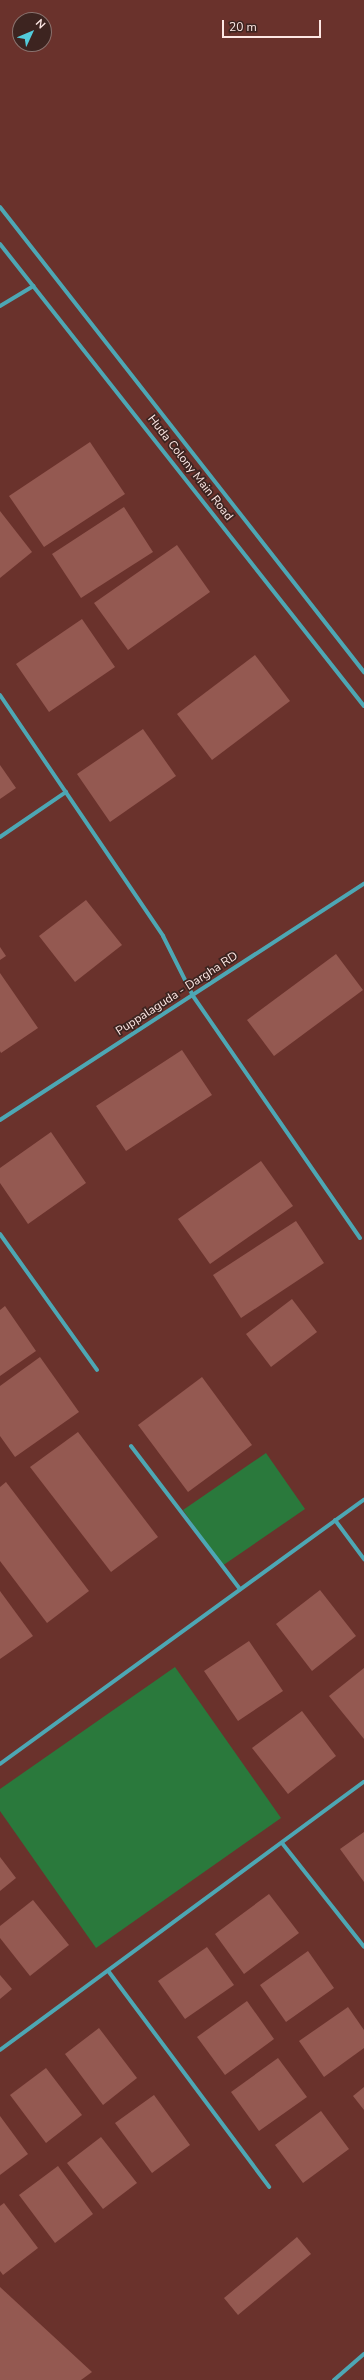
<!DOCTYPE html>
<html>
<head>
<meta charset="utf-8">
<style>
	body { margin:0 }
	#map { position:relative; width:364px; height:2380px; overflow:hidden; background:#6a322c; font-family:"Nunito Sans",sans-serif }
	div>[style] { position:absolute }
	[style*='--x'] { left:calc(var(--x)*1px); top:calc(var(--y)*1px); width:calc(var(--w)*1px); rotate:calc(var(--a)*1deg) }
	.green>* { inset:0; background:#2a793c }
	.building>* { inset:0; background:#945951 }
	.street>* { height:4px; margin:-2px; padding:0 2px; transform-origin:2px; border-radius:2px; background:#4da7b4 }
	span { translate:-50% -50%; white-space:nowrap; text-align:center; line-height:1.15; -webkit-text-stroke:3.5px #3d2420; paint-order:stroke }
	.street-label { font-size:12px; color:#fde7e4 }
	.north { position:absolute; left:12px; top:12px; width:40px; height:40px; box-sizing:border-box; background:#3d2420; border:1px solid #8a726e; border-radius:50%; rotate:46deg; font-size:11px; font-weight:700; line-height:16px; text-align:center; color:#fde7e4 }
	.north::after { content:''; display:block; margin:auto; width:14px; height:18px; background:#53cbdb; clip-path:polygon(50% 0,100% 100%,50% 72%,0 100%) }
	.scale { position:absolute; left:222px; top:20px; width:99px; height:18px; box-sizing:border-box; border:2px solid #fde7e4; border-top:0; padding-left:5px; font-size:12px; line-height:14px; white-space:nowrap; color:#fde7e4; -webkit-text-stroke:3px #3d2420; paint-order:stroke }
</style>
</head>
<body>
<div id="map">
	<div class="green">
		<i style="clip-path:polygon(266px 1453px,305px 1509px,222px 1566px,183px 1510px)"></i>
		<i style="clip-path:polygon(175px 1667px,281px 1818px,96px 1948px,0 1811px,0 1789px)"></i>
	</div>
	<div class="building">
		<i style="clip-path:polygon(90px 442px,125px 494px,44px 547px,9px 496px)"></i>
		<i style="clip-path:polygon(124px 507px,153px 552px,81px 598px,52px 554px)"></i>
		<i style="clip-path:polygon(0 511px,32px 552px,0 578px)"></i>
		<i style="clip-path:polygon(177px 545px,210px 592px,128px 650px,94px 603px)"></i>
		<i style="clip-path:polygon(82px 619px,115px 667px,49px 712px,16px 664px)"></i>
		<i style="clip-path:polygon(255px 655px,290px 701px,212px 760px,177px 714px)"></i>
		<i style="clip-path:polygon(143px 729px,176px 776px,110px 822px,77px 774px)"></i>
		<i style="clip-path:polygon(0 765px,16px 788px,0 799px)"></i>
		<i style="clip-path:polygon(86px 900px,122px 945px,75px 982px,39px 936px)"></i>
		<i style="clip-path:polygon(0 947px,6px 956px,0 960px)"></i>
		<i style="clip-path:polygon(336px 954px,363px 990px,274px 1056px,247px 1020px)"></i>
		<i style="clip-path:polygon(0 973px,38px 1028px,1px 1053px,0 1051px)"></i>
		<i style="clip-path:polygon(182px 1050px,212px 1095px,126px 1151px,96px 1106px)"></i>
		<i style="clip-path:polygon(51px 1132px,86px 1183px,28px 1224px,0 1183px,0 1168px)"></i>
		<i style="clip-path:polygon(261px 1161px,293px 1206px,210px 1264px,178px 1219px)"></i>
		<i style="clip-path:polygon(296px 1221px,324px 1263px,241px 1318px,213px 1275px)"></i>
		<i style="clip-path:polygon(292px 1299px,317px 1332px,271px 1367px,246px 1334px)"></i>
		<i style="clip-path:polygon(5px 1306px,36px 1351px,0 1376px,0 1310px)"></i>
		<i style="clip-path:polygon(40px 1357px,79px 1412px,15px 1457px,0 1436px,0 1386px)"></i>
		<i style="clip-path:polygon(202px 1377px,252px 1445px,188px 1492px,138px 1425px)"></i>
		<i style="clip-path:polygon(78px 1432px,158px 1537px,111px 1572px,30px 1467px)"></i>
		<i style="clip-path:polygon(6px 1482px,89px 1591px,47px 1623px,0 1561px,0 1487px)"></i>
		<i style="clip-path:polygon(320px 1590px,356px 1636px,312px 1671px,276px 1624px)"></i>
		<i style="clip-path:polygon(0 1591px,33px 1636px,0 1659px)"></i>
		<i style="clip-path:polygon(249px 1641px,283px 1691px,238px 1721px,204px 1671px)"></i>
		<i style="clip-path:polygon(364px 1668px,364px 1739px,329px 1696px)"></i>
		<i style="clip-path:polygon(302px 1711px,336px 1756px,288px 1794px,252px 1748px)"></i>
		<i style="clip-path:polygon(364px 1832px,364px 1882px,340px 1849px)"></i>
		<i style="clip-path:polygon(0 1857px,16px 1878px,0 1891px)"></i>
		<i style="clip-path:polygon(269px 1894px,299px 1933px,244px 1974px,215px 1934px)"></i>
		<i style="clip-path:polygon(33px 1900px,69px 1945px,30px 1976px,0 1938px,0 1926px)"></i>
		<i style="clip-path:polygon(207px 1947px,234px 1985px,185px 2019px,158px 1981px)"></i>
		<i style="clip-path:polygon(308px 1951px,334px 1988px,286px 2022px,260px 1985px)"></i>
		<i style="clip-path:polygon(0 1975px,12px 1989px,0 1999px)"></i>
		<i style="clip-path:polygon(247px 2001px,274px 2039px,225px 2075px,197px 2037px)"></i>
		<i style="clip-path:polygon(348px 2007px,364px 2030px,364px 2048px,324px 2077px,299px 2041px)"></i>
		<i style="clip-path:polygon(99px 2028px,137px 2078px,103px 2105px,65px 2054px)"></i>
		<i style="clip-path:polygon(278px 2058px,307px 2097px,259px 2131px,231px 2092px)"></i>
		<i style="clip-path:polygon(46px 2068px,82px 2115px,46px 2143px,10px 2095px)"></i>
		<i style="clip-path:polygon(364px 2087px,364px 2110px,353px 2096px)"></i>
		<i style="clip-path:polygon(154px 2095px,190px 2145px,152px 2173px,115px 2123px)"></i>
		<i style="clip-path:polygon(321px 2111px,349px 2149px,303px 2183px,275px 2145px)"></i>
		<i style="clip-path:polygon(0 2116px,28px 2154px,0 2175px)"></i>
		<i style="clip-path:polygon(101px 2137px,137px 2183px,103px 2209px,67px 2163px)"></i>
		<i style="clip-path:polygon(58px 2166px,93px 2214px,55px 2243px,19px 2195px)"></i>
		<i style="clip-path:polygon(4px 2203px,38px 2248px,3px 2275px,0 2271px,0 2206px)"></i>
		<i style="clip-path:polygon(297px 2237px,311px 2254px,238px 2315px,224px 2298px)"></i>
		<i style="clip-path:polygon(0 2287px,92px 2372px,81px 2380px,0 2380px)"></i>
	</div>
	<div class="street">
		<i style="--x:0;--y:207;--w:591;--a:51.95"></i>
		<i style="--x:0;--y:244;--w:588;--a:51.77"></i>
		<i style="--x:0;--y:306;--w:39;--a:-31"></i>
		<i style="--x:0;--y:695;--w:291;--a:55.9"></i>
		<i style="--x:163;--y:936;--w:67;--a:63.4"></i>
		<i style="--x:193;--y:996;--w:294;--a:55.4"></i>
		<i style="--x:0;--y:837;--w:80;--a:-34.3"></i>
		<i style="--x:0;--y:1120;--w:434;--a:-33"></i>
		<i style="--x:0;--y:1234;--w:167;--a:54.5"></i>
		<i style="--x:131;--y:1446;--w:180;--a:52.7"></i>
		<i style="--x:335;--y:1520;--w:49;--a:53.4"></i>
		<i style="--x:0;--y:1764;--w:450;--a:-36"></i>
		<i style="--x:282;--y:1843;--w:132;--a:51.7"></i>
		<i style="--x:109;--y:1972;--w:268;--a:53.3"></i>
		<i style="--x:0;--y:2050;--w:452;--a:-36.4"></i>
		<i style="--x:334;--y:2380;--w:40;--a:-41"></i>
	</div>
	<div class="street-label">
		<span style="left:190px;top:468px;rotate:52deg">Huda Colony Main Road</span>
		<span style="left:177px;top:994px;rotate:-33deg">Puppalaguda - Dargha RD</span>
	</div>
	<div class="north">N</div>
	<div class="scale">20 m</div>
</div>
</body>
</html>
